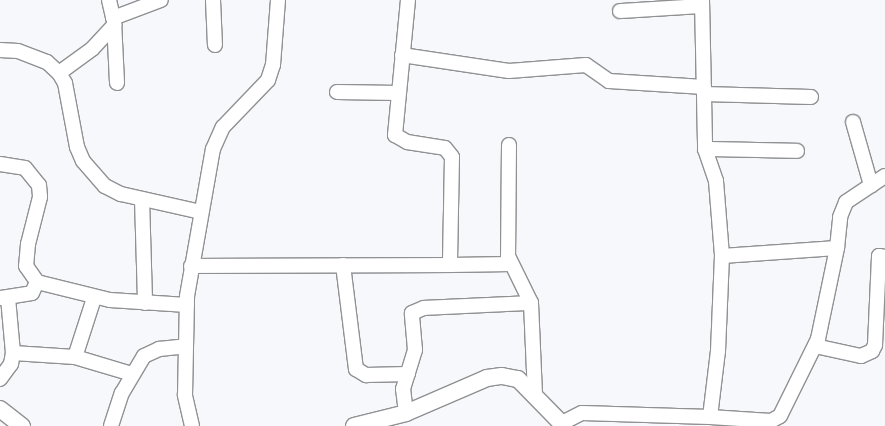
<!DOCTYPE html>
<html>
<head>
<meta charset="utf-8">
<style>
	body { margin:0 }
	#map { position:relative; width:885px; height:426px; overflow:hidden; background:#f7f8fb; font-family:Roboto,sans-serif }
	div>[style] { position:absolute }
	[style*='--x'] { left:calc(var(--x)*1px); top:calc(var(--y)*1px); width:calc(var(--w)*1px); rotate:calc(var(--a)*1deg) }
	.roads { filter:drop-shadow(1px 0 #909193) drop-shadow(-1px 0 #909193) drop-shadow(0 1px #909193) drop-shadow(0 -1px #909193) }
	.minor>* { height:14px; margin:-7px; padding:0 7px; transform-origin:7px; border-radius:7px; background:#fff }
	.tertiary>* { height:16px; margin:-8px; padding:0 8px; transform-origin:8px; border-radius:8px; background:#fff }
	span { translate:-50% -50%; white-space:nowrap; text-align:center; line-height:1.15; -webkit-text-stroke:4px #f7f8fb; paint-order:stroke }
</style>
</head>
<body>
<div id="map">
	<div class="roads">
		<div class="minor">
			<i style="--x:109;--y:0;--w:18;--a:77"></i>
			<i style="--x:113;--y:18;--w:51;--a:-20.6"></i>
			<i style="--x:213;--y:0;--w:45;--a:87.5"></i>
			<i style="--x:408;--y:0;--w:136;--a:95.5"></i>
			<i style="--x:395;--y:135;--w:14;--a:30"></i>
			<i style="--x:407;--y:142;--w:38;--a:9"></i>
			<i style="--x:445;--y:148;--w:11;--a:52"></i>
			<i style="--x:452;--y:157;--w:108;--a:91.1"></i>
			<i style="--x:450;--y:265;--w:61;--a:-0.9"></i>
			<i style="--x:702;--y:0;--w:149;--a:88.8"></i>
			<i style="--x:705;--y:149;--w:34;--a:71"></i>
			<i style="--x:716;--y:181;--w:75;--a:85.4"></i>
			<i style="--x:620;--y:11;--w:82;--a:-3.5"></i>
			<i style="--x:114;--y:21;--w:62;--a:87.2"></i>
			<i style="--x:0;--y:50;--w:18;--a:3"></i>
			<i style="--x:18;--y:51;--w:31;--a:21"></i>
			<i style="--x:47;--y:62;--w:16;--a:43"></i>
			<i style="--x:59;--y:73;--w:12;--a:59"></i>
			<i style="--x:65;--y:83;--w:65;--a:79.4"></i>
			<i style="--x:77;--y:147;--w:15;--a:67"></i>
			<i style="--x:83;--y:161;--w:33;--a:49"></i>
			<i style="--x:105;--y:186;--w:18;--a:27"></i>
			<i style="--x:121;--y:194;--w:82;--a:12.7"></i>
			<i style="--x:402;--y:55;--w:108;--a:8.5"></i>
			<i style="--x:509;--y:71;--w:77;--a:-4.5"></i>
			<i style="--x:586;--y:65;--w:28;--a:35"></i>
			<i style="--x:609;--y:81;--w:95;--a:3.6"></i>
			<i style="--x:59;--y:73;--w:41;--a:-36"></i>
			<i style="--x:92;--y:49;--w:33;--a:-47"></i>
			<i style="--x:337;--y:92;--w:61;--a:0.9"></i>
			<i style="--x:704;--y:94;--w:107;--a:1.6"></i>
			<i style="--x:853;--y:122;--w:66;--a:74.1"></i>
			<i style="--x:509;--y:145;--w:111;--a:90.5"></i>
			<i style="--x:508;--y:256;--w:52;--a:63.9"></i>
			<i style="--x:531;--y:303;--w:91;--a:87.5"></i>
			<i style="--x:705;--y:149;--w:92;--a:1.2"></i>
			<i style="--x:0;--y:164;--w:25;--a:9"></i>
			<i style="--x:25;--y:168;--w:22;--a:51"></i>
			<i style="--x:39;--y:185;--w:12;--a:85"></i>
			<i style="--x:40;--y:197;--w:49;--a:104.3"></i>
			<i style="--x:28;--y:244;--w:22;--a:95"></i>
			<i style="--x:26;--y:266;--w:19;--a:55"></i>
			<i style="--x:37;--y:282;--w:75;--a:13.9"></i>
			<i style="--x:110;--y:300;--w:77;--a:3.7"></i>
			<i style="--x:142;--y:199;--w:104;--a:88.3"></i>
			<i style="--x:343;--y:265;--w:105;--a:82.9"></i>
			<i style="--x:356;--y:369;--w:12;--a:31"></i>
			<i style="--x:366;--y:375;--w:42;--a:-1.4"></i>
			<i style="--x:191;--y:266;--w:259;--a:-0.2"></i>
			<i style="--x:1;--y:298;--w:31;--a:-9"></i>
			<i style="--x:32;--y:293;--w:12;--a:-66"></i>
			<i style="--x:815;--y:346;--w:47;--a:12.3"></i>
			<i style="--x:861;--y:356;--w:12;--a:-24"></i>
			<i style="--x:872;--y:351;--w:7;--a:-63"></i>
			<i style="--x:875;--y:345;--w:89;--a:-87.4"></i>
			<i style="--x:879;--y:256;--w:6;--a:9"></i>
			<i style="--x:13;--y:353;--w:62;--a:3.7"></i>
			<i style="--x:75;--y:357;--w:59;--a:16.6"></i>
			<i style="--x:75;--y:357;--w:62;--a:-72.1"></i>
			<i style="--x:0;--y:379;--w:19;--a:-54"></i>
			<i style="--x:11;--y:364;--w:11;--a:-80"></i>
			<i style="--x:13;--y:353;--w:55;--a:-95.2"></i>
			<i style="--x:406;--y:413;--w:24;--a:-97"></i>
			<i style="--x:403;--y:389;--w:41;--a:-72.9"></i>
			<i style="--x:415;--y:350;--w:37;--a:-95"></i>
			<i style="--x:412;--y:313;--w:13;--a:-23"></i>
			<i style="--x:424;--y:308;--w:107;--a:-2.7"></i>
			<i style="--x:710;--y:417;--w:61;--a:3.8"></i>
			<i style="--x:771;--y:421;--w:10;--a:-29"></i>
			<i style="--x:780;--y:416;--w:86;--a:-63.7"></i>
			<i style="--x:818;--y:339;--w:93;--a:-78.2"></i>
			<i style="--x:562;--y:423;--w:22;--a:-27"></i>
			<i style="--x:582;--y:413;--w:128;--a:1.8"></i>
			<i style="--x:710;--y:417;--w:66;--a:-83.1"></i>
			<i style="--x:718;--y:351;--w:95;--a:-87.6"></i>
			<i style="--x:722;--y:256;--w:115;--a:-4"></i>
			<i style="--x:837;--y:248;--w:31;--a:-84"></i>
			<i style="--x:840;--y:217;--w:16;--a:-68"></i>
			<i style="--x:846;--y:202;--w:47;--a:-33.7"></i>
			<i style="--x:111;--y:426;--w:35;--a:-72"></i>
			<i style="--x:122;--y:393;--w:43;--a:-59.3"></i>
			<i style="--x:144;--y:356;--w:17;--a:-25"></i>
			<i style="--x:159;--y:349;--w:27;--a:-6"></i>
			<i style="--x:192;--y:426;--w:32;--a:-103"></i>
			<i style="--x:185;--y:395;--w:99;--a:-88.8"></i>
			<i style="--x:187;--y:296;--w:149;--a:-80"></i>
			<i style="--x:213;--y:149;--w:24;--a:-66"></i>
			<i style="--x:223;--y:127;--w:65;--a:-46.2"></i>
			<i style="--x:268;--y:80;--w:16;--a:-72"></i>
			<i style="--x:273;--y:65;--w:65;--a:-85.6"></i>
		</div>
		<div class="tertiary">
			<i style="--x:0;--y:409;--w:28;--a:38"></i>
			<i style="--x:354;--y:426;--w:54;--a:-14"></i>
			<i style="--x:406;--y:413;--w:88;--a:-23.4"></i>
			<i style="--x:487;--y:378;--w:15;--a:-8"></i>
			<i style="--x:502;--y:376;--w:16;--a:11"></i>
			<i style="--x:518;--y:379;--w:66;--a:45.6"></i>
		</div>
	</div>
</div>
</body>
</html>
